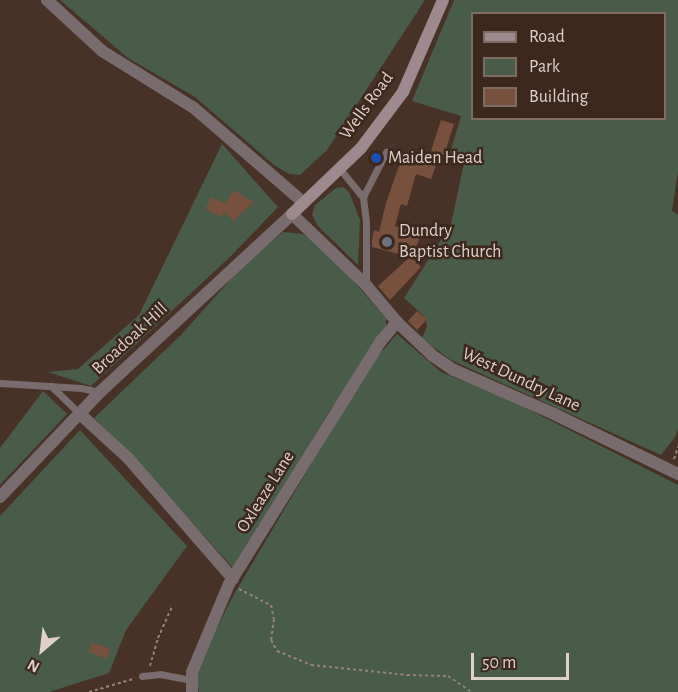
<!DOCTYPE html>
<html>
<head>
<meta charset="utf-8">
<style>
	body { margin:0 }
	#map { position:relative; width:678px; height:692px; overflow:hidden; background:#483227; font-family:"Alegreya Sans",sans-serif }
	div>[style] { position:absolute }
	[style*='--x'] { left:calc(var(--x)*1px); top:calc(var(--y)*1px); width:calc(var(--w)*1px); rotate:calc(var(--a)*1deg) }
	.green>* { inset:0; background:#495b49 }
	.building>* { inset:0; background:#77513e }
	.path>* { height:2px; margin-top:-1px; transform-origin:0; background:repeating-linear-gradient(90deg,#95837a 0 3px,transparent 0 6px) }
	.lane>* { height:7px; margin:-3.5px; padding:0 3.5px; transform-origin:3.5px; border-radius:3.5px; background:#796c6f }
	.street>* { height:12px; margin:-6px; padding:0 6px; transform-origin:6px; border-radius:6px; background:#796c6f }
	.secondary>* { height:12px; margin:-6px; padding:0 6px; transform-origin:6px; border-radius:6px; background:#9d898e }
	.dots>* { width:16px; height:16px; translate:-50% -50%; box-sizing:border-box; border:3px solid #3d281d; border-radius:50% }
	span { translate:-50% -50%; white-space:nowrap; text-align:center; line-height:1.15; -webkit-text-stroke:5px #3d281d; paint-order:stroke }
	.street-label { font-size:18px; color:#dfd1ca }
	.poi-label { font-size:18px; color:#dfd1ca }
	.left { translate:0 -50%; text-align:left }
	.legend { position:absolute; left:471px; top:12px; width:195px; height:108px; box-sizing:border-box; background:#3d281d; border:2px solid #7e6c62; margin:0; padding:8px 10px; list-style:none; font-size:18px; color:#dfd1ca }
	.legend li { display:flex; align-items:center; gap:12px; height:30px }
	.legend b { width:30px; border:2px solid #7e6c62 }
	.north { position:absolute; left:12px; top:620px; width:60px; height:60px; -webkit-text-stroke:4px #3d281d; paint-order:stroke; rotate:208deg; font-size:16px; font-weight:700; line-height:24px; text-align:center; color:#dfd1ca }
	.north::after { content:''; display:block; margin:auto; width:21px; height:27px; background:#dfd1ca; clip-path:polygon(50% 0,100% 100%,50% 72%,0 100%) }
	.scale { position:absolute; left:471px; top:653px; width:98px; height:27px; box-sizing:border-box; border:3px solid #dfd1ca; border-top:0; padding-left:8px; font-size:18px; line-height:21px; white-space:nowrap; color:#dfd1ca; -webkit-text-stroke:4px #3d281d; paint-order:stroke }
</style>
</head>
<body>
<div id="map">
	<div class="green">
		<i style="clip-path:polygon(60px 0,425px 0,327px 150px,300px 175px,289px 174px,274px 165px,195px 97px,128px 58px)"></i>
		<i style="clip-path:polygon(evenodd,454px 0,678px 0,678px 170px,672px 211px,678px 215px,678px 428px,675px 437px,661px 455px,451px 360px,422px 339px,427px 326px,424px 316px,404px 298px,451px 224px,464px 163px,449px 156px,461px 116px,412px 101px,454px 0,472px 14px,664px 14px,664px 118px,472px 118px,472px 14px)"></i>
		<i style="clip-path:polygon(222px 144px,278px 207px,231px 256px,91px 386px,48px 372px,78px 369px,139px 315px)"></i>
		<i style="clip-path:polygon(343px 187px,349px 192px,360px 220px,358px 265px,318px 226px,312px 215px,315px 205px,336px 188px)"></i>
		<i style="clip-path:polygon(283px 232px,303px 234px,327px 251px,386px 318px,386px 327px,329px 412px,233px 568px,130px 453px,94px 418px,181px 335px,246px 262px)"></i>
		<i style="clip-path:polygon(397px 334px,441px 372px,508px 399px,678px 485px,678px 692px,199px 692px,195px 672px,233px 596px,329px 434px,377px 357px)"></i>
		<i style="clip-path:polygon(43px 391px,67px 414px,0 485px,0 448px)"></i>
		<i style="clip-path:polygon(80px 430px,187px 546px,126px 630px,109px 673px,49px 692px,0 692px,0 516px)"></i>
	</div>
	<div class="building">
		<i style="clip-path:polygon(441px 120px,454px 124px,444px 155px,431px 151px)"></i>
		<i style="clip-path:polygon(402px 157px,436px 165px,431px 179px,416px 174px,407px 206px,401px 204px,395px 226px,421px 234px,412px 258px,421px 267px,390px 300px,378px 286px,410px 257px,372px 247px,372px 240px,374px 230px,379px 232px,386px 203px)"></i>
		<i style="clip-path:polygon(234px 190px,253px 202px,234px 221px,224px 212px,221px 217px,205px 209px,211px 197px,225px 204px)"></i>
		<i style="clip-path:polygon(417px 311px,427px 319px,417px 330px,408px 321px)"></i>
		<i style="clip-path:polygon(92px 642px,110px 649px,106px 659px,89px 652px)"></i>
	</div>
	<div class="path">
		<i style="--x:674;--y:459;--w:13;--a:-72"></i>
		<i style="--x:239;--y:589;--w:36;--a:27"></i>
		<i style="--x:271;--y:605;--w:14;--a:78"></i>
		<i style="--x:274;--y:619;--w:21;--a:98"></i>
		<i style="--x:271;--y:640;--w:13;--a:61"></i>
		<i style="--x:277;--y:651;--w:37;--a:22"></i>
		<i style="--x:311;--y:665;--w:97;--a:5.9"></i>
		<i style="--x:407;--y:675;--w:41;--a:1.4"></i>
		<i style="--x:448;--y:676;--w:29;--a:34"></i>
		<i style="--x:150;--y:666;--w:29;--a:-74"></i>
		<i style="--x:158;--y:638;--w:36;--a:-66"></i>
		<i style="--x:89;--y:692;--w:46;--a:-16.5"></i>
	</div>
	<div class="lane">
		<i style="--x:340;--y:169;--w:36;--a:51"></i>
		<i style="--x:363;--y:197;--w:24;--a:83"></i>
		<i style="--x:366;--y:221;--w:64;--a:90"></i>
		<i style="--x:363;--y:197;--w:51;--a:-62.9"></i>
		<i style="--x:0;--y:383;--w:81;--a:3.5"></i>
		<i style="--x:81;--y:388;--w:19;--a:12"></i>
		<i style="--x:51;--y:386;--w:39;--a:44"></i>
		<i style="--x:142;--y:676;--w:18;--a:-6"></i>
		<i style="--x:160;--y:674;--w:32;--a:11"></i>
	</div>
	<div class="street">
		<i style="--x:47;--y:0;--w:75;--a:42.8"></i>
		<i style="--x:102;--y:51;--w:108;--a:31.8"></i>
		<i style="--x:194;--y:108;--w:145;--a:40.8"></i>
		<i style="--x:79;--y:413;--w:67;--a:42.6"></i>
		<i style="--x:128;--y:458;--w:160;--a:49"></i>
		<i style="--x:0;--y:497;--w:145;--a:-46.4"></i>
		<i style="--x:100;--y:392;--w:262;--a:-42.8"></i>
		<i style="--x:292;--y:214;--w:103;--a:43.8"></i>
		<i style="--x:366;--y:285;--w:48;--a:50"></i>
		<i style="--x:397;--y:322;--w:50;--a:43.4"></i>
		<i style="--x:433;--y:356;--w:25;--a:34"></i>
		<i style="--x:454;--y:370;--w:109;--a:23.7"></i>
		<i style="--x:554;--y:414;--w:138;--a:25.8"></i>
		<i style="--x:192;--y:692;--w:20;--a:-90"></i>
		<i style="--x:192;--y:672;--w:95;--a:-67.2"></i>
		<i style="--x:229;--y:584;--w:287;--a:-58"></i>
		<i style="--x:381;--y:341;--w:25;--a:-50"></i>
	</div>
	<div class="secondary">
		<i style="--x:292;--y:214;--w:95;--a:-43.7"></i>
		<i style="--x:361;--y:148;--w:70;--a:-53.1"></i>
		<i style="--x:403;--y:92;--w:100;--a:-66.5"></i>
	</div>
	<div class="dots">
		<i style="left:376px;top:158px;background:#1a4fb4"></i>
		<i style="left:387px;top:242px;background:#6b7280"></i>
	</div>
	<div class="street-label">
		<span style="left:367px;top:106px;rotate:-54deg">Wells Road</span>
		<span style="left:130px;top:339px;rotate:-43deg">Broadoak Hill</span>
		<span style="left:521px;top:380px;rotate:25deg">West Dundry Lane</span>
		<span style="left:266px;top:492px;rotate:-58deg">Oxleaze Lane</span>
	</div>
	<div class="poi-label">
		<span class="left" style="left:388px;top:158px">Maiden Head</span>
		<span class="left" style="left:399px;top:242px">Dundry<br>Baptist Church</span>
	</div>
	<ul class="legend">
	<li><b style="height:8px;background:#9d898e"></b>Road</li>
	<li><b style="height:16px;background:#495b49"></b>Park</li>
	<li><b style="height:16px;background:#77513e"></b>Building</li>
	</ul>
	<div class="north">N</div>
	<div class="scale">50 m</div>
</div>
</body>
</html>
